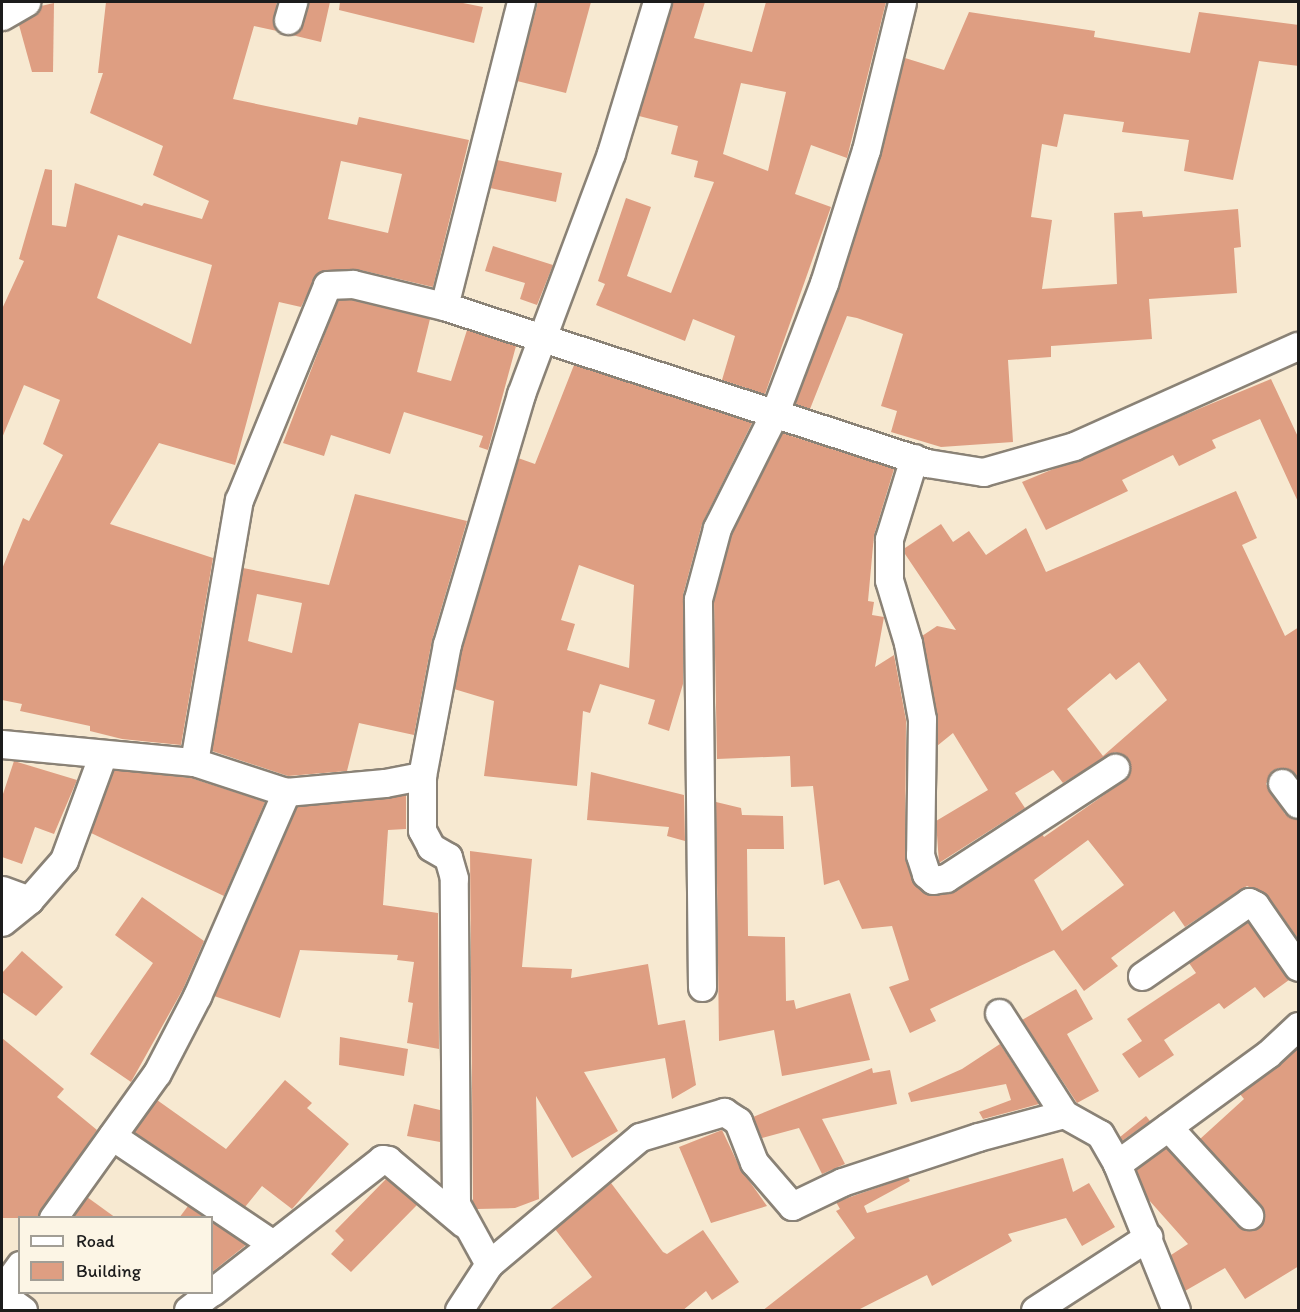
<!DOCTYPE html>
<html>
<head>
<meta charset="utf-8">
<style>
	body { margin:0 }
	#map { position:relative; width:1300px; height:1312px; overflow:hidden; background:#f7e9d1; font-family:Itim,sans-serif }
	div>[style] { position:absolute }
	[style*='--x'] { left:calc(var(--x)*1px); top:calc(var(--y)*1px); width:calc(var(--w)*1px); rotate:calc(var(--a)*1deg) }
	.building>* { inset:0; background:#de9e82 }
	.roads { filter:drop-shadow(2px 0 #8a8276) drop-shadow(-2px 0 #8a8276) drop-shadow(0 2px #8a8276) drop-shadow(0 -2px #8a8276) }
	.minor>* { height:27px; margin:-13.5px; padding:0 13.5px; transform-origin:13.5px; border-radius:13.5px; background:#fff }
	span { translate:-50% -50%; white-space:nowrap; text-align:center; line-height:1.15; -webkit-text-stroke:6px #fcf5e5; paint-order:stroke }
	.frame { position:absolute; inset:0; border:3px solid #1c1c1c; pointer-events:none }
	.legend { position:absolute; left:18px; top:1216px; width:195px; height:78px; box-sizing:border-box; background:#fcf5e5; border:2px solid #a29e95; margin:0; padding:8px 10px; list-style:none; font-size:18px; color:#1c1c1c }
	.legend li { display:flex; align-items:center; gap:12px; height:30px }
	.legend b { width:30px; border:2px solid #a29e95 }
</style>
</head>
<body>
<div id="map">
	<div class="building">
		<i style="clip-path:polygon(evenodd,106px 2px,277px 2px,273px 23px,277px 31px,254px 26px,233px 99px,357px 125px,359px 117px,469px 140px,433px 287px,356px 269px,318px 273px,301px 307px,279px 302px,235px 465px,159px 443px,110px 524px,213px 558px,181px 745px,122px 739px,90px 731px,90px 726px,20px 711px,22px 704px,2px 700px,2px 569px,23px 518px,29px 521px,63px 455px,43px 444px,60px 400px,24px 385px,2px 438px,2px 309px,24px 261px,19px 259px,45px 169px,52px 170px,52px 225px,66px 227px,75px 183px,142px 206px,144px 203px,202px 219px,209px 201px,153px 175px,163px 146px,90px 113px,103px 73px,98px 73px,106px 2px,341px 161px,402px 174px,388px 233px,328px 219px,341px 161px,106px 2px,118px 235px,212px 265px,191px 344px,97px 298px,118px 235px)"></i>
		<i style="clip-path:polygon(308px 2px,330px 2px,321px 42px,292px 35px,303px 25px)"></i>
		<i style="clip-path:polygon(340px 2px,458px 2px,483px 7px,474px 43px,339px 10px)"></i>
		<i style="clip-path:polygon(538px 2px,591px 2px,566px 93px,517px 81px)"></i>
		<i style="clip-path:polygon(evenodd,672px 2px,705px 2px,694px 38px,752px 52px,766px 2px,886px 2px,847px 158px,811px 145px,795px 194px,831px 207px,765px 394px,722px 380px,735px 336px,693px 319px,685px 341px,596px 305px,605px 284px,598px 281px,626px 198px,651px 207px,627px 276px,671px 293px,714px 182px,694px 177px,698px 161px,671px 154px,678px 126px,639px 116px,672px 2px,741px 83px,786px 92px,768px 171px,723px 154px,741px 83px)"></i>
		<i style="clip-path:polygon(54px 3px,53px 72px,32px 72px,19px 25px,41px 6px)"></i>
		<i style="clip-path:polygon(969px 12px,1095px 31px,1094px 37px,1190px 53px,1199px 12px,1299px 25px,1299px 66px,1259px 61px,1233px 180px,1184px 171px,1189px 140px,1122px 132px,1124px 122px,1064px 114px,1057px 147px,1042px 144px,1031px 217px,1052px 220px,1042px 289px,1117px 284px,1114px 213px,1142px 211px,1143px 217px,1238px 209px,1241px 247px,1234px 248px,1237px 293px,1149px 299px,1152px 339px,1051px 346px,1051px 357px,1008px 360px,1013px 442px,941px 447px,891px 432px,897px 411px,881px 406px,903px 334px,857px 318px,847px 316px,810px 409px,795px 404px,839px 288px,881px 155px,905px 58px,944px 70px)"></i>
		<i style="clip-path:polygon(497px 160px,562px 173px,556px 202px,490px 188px)"></i>
		<i style="clip-path:polygon(493px 246px,553px 265px,537px 305px,520px 299px,525px 283px,485px 271px)"></i>
		<i style="clip-path:polygon(338px 300px,351px 300px,430px 319px,417px 372px,451px 381px,467px 330px,516px 346px,488px 450px,479px 447px,483px 436px,404px 412px,390px 454px,331px 435px,324px 456px,283px 443px)"></i>
		<i style="clip-path:polygon(evenodd,574px 365px,752px 423px,702px 524px,683px 595px,683px 684px,669px 731px,648px 724px,655px 700px,600px 684px,590px 713px,583px 711px,577px 786px,484px 776px,494px 701px,454px 689px,462px 648px,518px 458px,535px 464px,574px 365px,579px 565px,634px 585px,629px 668px,567px 650px,575px 624px,561px 620px,579px 565px)"></i>
		<i style="clip-path:polygon(1271px 379px,1299px 439px,1299px 504px,1260px 419px,1212px 440px,1216px 448px,1179px 466px,1173px 455px,1122px 480px,1128px 491px,1046px 530px,1022px 482px)"></i>
		<i style="clip-path:polygon(evenodd,782px 433px,894px 469px,874px 535px,868px 601px,874px 602px,872px 615px,884px 617px,875px 667px,894px 655px,906px 720px,905px 859px,915px 885px,929px 895px,954px 891px,1042px 834px,1044px 837px,1124px 781px,1131px 767px,1128px 759px,1115px 752px,1063px 783px,1053px 770px,1015px 793px,1025px 808px,939px 863px,936px 821px,988px 790px,953px 733px,937px 746px,937px 716px,922px 636px,937px 626px,956px 630px,905px 554px,905px 548px,941px 524px,953px 542px,969px 531px,986px 555px,1026px 528px,1046px 572px,1236px 491px,1257px 538px,1242px 545px,1285px 636px,1299px 627px,1299px 779px,1289px 769px,1279px 768px,1272px 771px,1266px 784px,1285px 814px,1299px 819px,1299px 940px,1268px 896px,1247px 886px,1185px 927px,1174px 911px,1111px 958px,1118px 966px,1084px 991px,1054px 950px,930px 1009px,936px 1021px,910px 1033px,889px 987px,909px 980px,892px 926px,862px 929px,839px 880px,824px 885px,813px 786px,791px 787px,790px 756px,717px 759px,714px 601px,732px 534px,782px 433px,1139px 662px,1167px 700px,1103px 756px,1067px 709px,1110px 673px,1116px 680px,1139px 662px,782px 433px,1088px 840px,1124px 885px,1062px 931px,1034px 880px,1088px 840px)"></i>
		<i style="clip-path:polygon(evenodd,355px 494px,467px 521px,432px 640px,414px 735px,359px 723px,347px 771px,288px 776px,212px 751px,243px 568px,329px 585px,355px 494px,257px 594px,302px 603px,292px 653px,248px 641px,257px 594px)"></i>
		<i style="clip-path:polygon(14px 761px,77px 780px,54px 834px,35px 827px,22px 864px,2px 857px,2px 797px)"></i>
		<i style="clip-path:polygon(114px 770px,191px 778px,265px 802px,224px 896px,91px 833px)"></i>
		<i style="clip-path:polygon(591px 772px,684px 795px,685px 841px,667px 836px,669px 827px,587px 820px)"></i>
		<i style="clip-path:polygon(406px 795px,406px 829px,388px 830px,383px 905px,438px 913px,439px 1049px,407px 1043px,413px 1003px,408px 1002px,414px 962px,397px 960px,398px 955px,300px 950px,280px 1018px,214px 996px,297px 807px)"></i>
		<i style="clip-path:polygon(716px 802px,741px 808px,742px 815px,783px 816px,784px 849px,747px 849px,748px 936px,785px 937px,786px 1001px,794px 1000px,796px 1009px,850px 993px,870px 1060px,782px 1076px,774px 1030px,719px 1041px)"></i>
		<i style="clip-path:polygon(470px 851px,532px 859px,522px 967px,572px 969px,571px 978px,648px 964px,658px 1025px,685px 1020px,696px 1085px,672px 1099px,665px 1058px,584px 1072px,618px 1131px,572px 1158px,536px 1096px,539px 1199px,515px 1208px,477px 1209px,473px 1202px)"></i>
		<i style="clip-path:polygon(142px 897px,204px 941px,183px 989px,131px 1082px,90px 1054px,153px 963px,115px 935px)"></i>
		<i style="clip-path:polygon(1248px 922px,1289px 980px,1264px 998px,1255px 987px,1224px 1009px,1219px 1003px,1164px 1040px,1174px 1055px,1139px 1078px,1122px 1054px,1142px 1041px,1127px 1019px,1196px 973px,1189px 963px)"></i>
		<i style="clip-path:polygon(22px 951px,63px 987px,36px 1016px,2px 992px,2px 973px)"></i>
		<i style="clip-path:polygon(1076px 989px,1093px 1019px,1067px 1034px,1099px 1091px,1077px 1103px,1022px 1020px)"></i>
		<i style="clip-path:polygon(340px 1037px,408px 1049px,404px 1076px,339px 1065px)"></i>
		<i style="clip-path:polygon(2px 1038px,64px 1089px,57px 1097px,97px 1130px,37px 1218px,2px 1218px)"></i>
		<i style="clip-path:polygon(1000px 1044px,1039px 1104px,983px 1119px,979px 1112px,1011px 1100px,1006px 1084px,911px 1102px,908px 1093px,962px 1069px)"></i>
		<i style="clip-path:polygon(1299px 1047px,1299px 1266px,1245px 1299px,1225px 1268px,1185px 1291px,1171px 1255px,1188px 1244px,1148px 1199px,1136px 1169px,1166px 1148px,1237px 1226px,1245px 1230px,1259px 1227px,1264px 1219px,1261px 1205px,1200px 1139px,1244px 1099px,1240px 1094px)"></i>
		<i style="clip-path:polygon(872px 1068px,873px 1073px,890px 1070px,897px 1104px,822px 1119px,845px 1164px,822px 1174px,799px 1128px,762px 1138px,753px 1117px)"></i>
		<i style="clip-path:polygon(285px 1080px,312px 1103px,307px 1108px,349px 1144px,292px 1209px,262px 1186px,245px 1207px,134px 1132px,157px 1100px,226px 1149px)"></i>
		<i style="clip-path:polygon(414px 1104px,440px 1110px,440px 1142px,407px 1136px)"></i>
		<i style="clip-path:polygon(1146px 1116px,1150px 1121px,1122px 1141px,1120px 1137px)"></i>
		<i style="clip-path:polygon(722px 1130px,740px 1168px,767px 1206px,711px 1223px,679px 1147px)"></i>
		<i style="clip-path:polygon(1063px 1158px,1073px 1192px,1089px 1183px,1115px 1227px,1082px 1246px,1066px 1218px,1008px 1234px,1012px 1241px,932px 1286px,927px 1275px,856px 1311px,762px 1311px,855px 1238px,836px 1211px,840px 1209px,836px 1202px,908px 1177px,910px 1181px,864px 1206px,867px 1213px)"></i>
		<i style="clip-path:polygon(386px 1179px,417px 1205px,351px 1272px,331px 1254px,344px 1240px,335px 1231px)"></i>
		<i style="clip-path:polygon(611px 1183px,663px 1252px,667px 1254px,703px 1230px,739px 1282px,712px 1300px,706px 1291px,682px 1311px,548px 1311px,592px 1277px,555px 1229px)"></i>
		<i style="clip-path:polygon(87px 1197px,116px 1218px,73px 1218px)"></i>
		<i style="clip-path:polygon(188px 1206px,205px 1218px,179px 1218px)"></i>
		<i style="clip-path:polygon(212px 1222px,246px 1245px,212px 1272px)"></i>
	</div>
	<div class="roads">
		<div class="minor">
			<i style="--x:2;--y:16;--w:28;--a:-30"></i>
			<i style="--x:288;--y:20;--w:19;--a:-74"></i>
			<i style="--x:444;--y:306;--w:314;--a:-75.8"></i>
			<i style="--x:914;--y:458;--w:85;--a:107.2"></i>
			<i style="--x:889;--y:539;--w:41;--a:90"></i>
			<i style="--x:889;--y:580;--w:66;--a:73.2"></i>
			<i style="--x:908;--y:643;--w:77;--a:79.6"></i>
			<i style="--x:922;--y:719;--w:136;--a:90.8"></i>
			<i style="--x:920;--y:855;--w:20;--a:72"></i>
			<i style="--x:926;--y:874;--w:9;--a:41"></i>
			<i style="--x:933;--y:880;--w:13;--a:-9"></i>
			<i style="--x:946;--y:878;--w:202;--a:-33.1"></i>
			<i style="--x:2;--y:744;--w:193;--a:5.4"></i>
			<i style="--x:194;--y:762;--w:97;--a:18.1"></i>
			<i style="--x:286;--y:792;--w:99;--a:-5.2"></i>
			<i style="--x:385;--y:783;--w:38;--a:-11"></i>
			<i style="--x:194;--y:762;--w:266;--a:-80.3"></i>
			<i style="--x:239;--y:500;--w:232;--a:-67.7"></i>
			<i style="--x:327;--y:285;--w:26;--a:-2"></i>
			<i style="--x:353;--y:284;--w:94;--a:13.6"></i>
			<i style="--x:444;--y:306;--w:508;--a:18.01"></i>
			<i style="--x:927;--y:463;--w:57;--a:9.1"></i>
			<i style="--x:983;--y:472;--w:95;--a:-15.9"></i>
			<i style="--x:1074;--y:446;--w:245;--a:-24.1"></i>
			<i style="--x:1282;--y:783;--w:26;--a:53"></i>
			<i style="--x:2;--y:890;--w:29;--a:20"></i>
			<i style="--x:2;--y:922;--w:35;--a:-39"></i>
			<i style="--x:29;--y:900;--w:53;--a:-48.8"></i>
			<i style="--x:64;--y:860;--w:113;--a:-69.8"></i>
			<i style="--x:1142;--y:976;--w:130;--a:-34.7"></i>
			<i style="--x:1249;--y:902;--w:7;--a:27"></i>
			<i style="--x:1255;--y:905;--w:75;--a:55.3"></i>
			<i style="--x:702;--y:987;--w:388;--a:-90.6"></i>
			<i style="--x:698;--y:599;--w:73;--a:-75"></i>
			<i style="--x:717;--y:528;--w:130;--a:-63.4"></i>
			<i style="--x:775;--y:412;--w:138;--a:-69.2"></i>
			<i style="--x:824;--y:283;--w:139;--a:-72.5"></i>
			<i style="--x:866;--y:150;--w:152;--a:-76.3"></i>
			<i style="--x:999;--y:1013;--w:120;--a:57.2"></i>
			<i style="--x:1168;--y:1127;--w:120;--a:47.4"></i>
			<i style="--x:112;--y:1136;--w:194;--a:33.9"></i>
			<i style="--x:1117;--y:1164;--w:187;--a:-36.1"></i>
			<i style="--x:1268;--y:1054;--w:41;--a:-43"></i>
			<i style="--x:53;--y:1218;--w:178;--a:-54.4"></i>
			<i style="--x:157;--y:1073;--w:87;--a:-62.5"></i>
			<i style="--x:197;--y:996;--w:223;--a:-66.4"></i>
			<i style="--x:489;--y:1264;--w:68;--a:-118.8"></i>
			<i style="--x:456;--y:1204;--w:326;--a:-90.4"></i>
			<i style="--x:454;--y:878;--w:22;--a:-106"></i>
			<i style="--x:448;--y:857;--w:20;--a:-150"></i>
			<i style="--x:431;--y:847;--w:19;--a:-118"></i>
			<i style="--x:422;--y:830;--w:54;--a:-90"></i>
			<i style="--x:422;--y:776;--w:134;--a:-79.3"></i>
			<i style="--x:447;--y:644;--w:261;--a:-73.5"></i>
			<i style="--x:521;--y:394;--w:257;--a:-69.5"></i>
			<i style="--x:611;--y:153;--w:158;--a:-73.1"></i>
			<i style="--x:2;--y:1290;--w:31;--a:-54"></i>
			<i style="--x:212;--y:1292;--w:216;--a:-38"></i>
			<i style="--x:382;--y:1159;--w:6;--a:9"></i>
			<i style="--x:388;--y:1160;--w:99;--a:40.1"></i>
			<i style="--x:2;--y:1295;--w:26;--a:36"></i>
			<i style="--x:188;--y:1310;--w:29;--a:-38"></i>
			<i style="--x:459;--y:1310;--w:55;--a:-56.9"></i>
			<i style="--x:489;--y:1264;--w:197;--a:-40.1"></i>
			<i style="--x:640;--y:1137;--w:88;--a:-16.6"></i>
			<i style="--x:724;--y:1112;--w:17;--a:33"></i>
			<i style="--x:738;--y:1121;--w:44;--a:68.7"></i>
			<i style="--x:754;--y:1162;--w:58;--a:49.2"></i>
			<i style="--x:792;--y:1206;--w:55;--a:-25.6"></i>
			<i style="--x:842;--y:1182;--w:143;--a:-18.3"></i>
			<i style="--x:978;--y:1137;--w:89;--a:-15"></i>
			<i style="--x:1064;--y:1114;--w:41;--a:29.1"></i>
			<i style="--x:1100;--y:1134;--w:34;--a:60"></i>
			<i style="--x:1117;--y:1164;--w:157;--a:68"></i>
			<i style="--x:1035;--y:1310;--w:135;--a:-32.9"></i>
		</div>
	</div>
	<div class="frame"></div>
	<ul class="legend">
	<li><b style="height:8px;background:#fff"></b>Road</li>
	<li><b style="height:16px;background:#de9e82"></b>Building</li>
	</ul>
</div>
</body>
</html>
